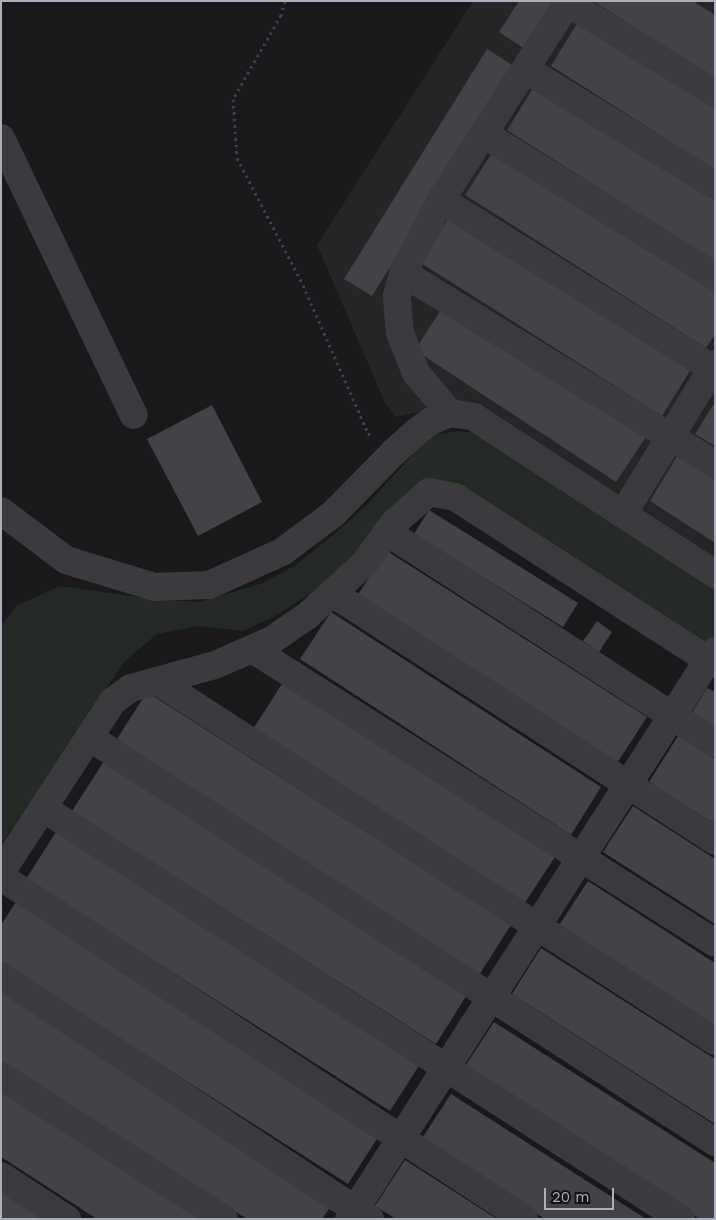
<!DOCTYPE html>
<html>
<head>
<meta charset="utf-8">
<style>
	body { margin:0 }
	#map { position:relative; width:716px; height:1220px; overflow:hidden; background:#19181a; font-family:"Work Sans",sans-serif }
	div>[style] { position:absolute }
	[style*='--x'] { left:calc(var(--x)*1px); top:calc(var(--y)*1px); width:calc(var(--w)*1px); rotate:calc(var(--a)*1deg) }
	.built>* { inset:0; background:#252427 }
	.green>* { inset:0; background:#232a25 }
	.building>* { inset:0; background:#434347 }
	.path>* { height:3px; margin-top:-1.5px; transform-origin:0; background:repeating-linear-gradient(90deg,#404046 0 2.5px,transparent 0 6.5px) }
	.minor>* { height:28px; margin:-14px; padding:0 14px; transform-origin:14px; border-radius:14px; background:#3a3a3f }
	span { translate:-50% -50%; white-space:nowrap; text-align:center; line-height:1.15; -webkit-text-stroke:5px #141315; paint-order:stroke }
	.frame { position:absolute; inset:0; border:2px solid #acaeb9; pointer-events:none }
	.scale { position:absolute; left:544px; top:1188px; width:70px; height:22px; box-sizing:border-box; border:2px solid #acaeb9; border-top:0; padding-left:6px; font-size:15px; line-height:18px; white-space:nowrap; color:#acaeb9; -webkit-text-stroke:4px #141315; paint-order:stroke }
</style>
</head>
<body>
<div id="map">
	<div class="built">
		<i style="clip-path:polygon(473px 1px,715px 1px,715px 562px,461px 403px,396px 417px,385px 403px,317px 245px)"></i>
	</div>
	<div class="green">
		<i style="clip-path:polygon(457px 431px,483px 433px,715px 589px,715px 639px,708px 645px,453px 488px,369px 538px,325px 585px,273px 617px,243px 631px,198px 626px,157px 634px,124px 662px,1px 845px,1px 626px,16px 606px,60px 586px,152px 599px,200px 602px,263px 583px,296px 565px,332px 536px,366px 506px,423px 443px,439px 434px)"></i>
	</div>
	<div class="building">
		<i style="clip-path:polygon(519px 1px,556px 1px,525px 49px,499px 32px)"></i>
		<i style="clip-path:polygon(593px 1px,693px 1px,715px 15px,715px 79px)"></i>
		<i style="clip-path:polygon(579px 20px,715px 106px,715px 170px,551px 66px)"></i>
		<i style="clip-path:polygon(487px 49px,515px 67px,372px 296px,344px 279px)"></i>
		<i style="clip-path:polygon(535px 85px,715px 198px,715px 262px,507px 130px)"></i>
		<i style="clip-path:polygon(494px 150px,715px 289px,715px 334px,706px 348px,465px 195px)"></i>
		<i style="clip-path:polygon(449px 217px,691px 369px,662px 416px,421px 263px)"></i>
		<i style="clip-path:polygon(444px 305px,646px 437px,616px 482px,415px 350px)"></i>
		<i style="clip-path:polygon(715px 402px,715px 446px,695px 434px)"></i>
		<i style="clip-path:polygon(212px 405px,262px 502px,198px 536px,147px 439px)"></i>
		<i style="clip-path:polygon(677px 456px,715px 479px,715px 543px,650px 501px)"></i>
		<i style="clip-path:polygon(429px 510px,578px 603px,563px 627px,414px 534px)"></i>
		<i style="clip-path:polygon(387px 551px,647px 717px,617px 763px,357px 596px)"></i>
		<i style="clip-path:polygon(331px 612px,601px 787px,571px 835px,300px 659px)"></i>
		<i style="clip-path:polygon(597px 621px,612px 632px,599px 652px,583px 641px)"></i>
		<i style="clip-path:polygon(284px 681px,555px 857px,524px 904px,253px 729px)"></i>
		<i style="clip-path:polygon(707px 688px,715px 692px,715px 733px,689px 717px)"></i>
		<i style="clip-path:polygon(147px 692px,511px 925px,479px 975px,115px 742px)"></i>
		<i style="clip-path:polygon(678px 736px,715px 759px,715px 824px,649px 782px)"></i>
		<i style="clip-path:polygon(104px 761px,468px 993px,436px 1044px,72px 811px)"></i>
		<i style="clip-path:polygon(633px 806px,715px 859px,715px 924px,603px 852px)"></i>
		<i style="clip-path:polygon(58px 829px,422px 1061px,390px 1111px,26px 879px)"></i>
		<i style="clip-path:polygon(588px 881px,715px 963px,715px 1028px,558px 927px)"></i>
		<i style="clip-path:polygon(16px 902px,380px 1134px,348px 1184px,1px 963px,1px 925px)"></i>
		<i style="clip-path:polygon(541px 948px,715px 1059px,715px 1124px,512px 994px)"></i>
		<i style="clip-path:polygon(1px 991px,333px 1203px,322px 1219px,247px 1219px,1px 1062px)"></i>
		<i style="clip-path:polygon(494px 1022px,715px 1163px,715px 1219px,700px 1219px,464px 1068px)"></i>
		<i style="clip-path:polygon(1px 1087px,208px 1219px,97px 1219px,1px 1157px)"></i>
		<i style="clip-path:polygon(451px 1094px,646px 1219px,545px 1219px,421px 1140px)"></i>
		<i style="clip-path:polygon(405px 1160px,497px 1219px,396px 1219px,375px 1206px)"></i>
		<i style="clip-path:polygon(1px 1192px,42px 1219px,1px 1219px)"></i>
	</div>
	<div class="path">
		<i style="--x:285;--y:1;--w:15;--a:106"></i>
		<i style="--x:281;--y:15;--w:97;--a:119.7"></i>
		<i style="--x:233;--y:99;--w:59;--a:86.1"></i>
		<i style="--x:237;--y:158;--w:143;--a:62.5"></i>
		<i style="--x:303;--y:285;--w:162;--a:66.3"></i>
		<i style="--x:368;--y:433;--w:6;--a:39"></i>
	</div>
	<div class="minor">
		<i style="--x:568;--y:3;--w:172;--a:31.5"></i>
		<i style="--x:525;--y:69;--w:223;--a:31.4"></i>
		<i style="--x:484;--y:134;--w:271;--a:31.6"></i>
		<i style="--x:1;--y:138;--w:307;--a:64.4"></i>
		<i style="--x:441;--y:200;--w:322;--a:31.8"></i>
		<i style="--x:403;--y:273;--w:366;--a:31.5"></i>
		<i style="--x:450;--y:413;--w:52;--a:-130.4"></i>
		<i style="--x:416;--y:373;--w:43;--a:-111.8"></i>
		<i style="--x:400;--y:333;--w:37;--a:-95"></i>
		<i style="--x:397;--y:296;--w:24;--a:-75"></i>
		<i style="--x:403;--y:273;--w:82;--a:-62.5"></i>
		<i style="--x:441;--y:200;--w:237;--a:-57.3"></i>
		<i style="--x:1;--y:511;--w:81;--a:37"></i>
		<i style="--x:66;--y:560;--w:93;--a:16.9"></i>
		<i style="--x:155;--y:587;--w:54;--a:-2.1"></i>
		<i style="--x:209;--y:585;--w:80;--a:-24.3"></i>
		<i style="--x:282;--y:552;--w:64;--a:-36.7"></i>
		<i style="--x:333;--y:514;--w:87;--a:-45.5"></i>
		<i style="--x:394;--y:452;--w:30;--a:-42"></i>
		<i style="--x:416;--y:432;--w:19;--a:-36"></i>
		<i style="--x:431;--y:421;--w:21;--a:-23"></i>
		<i style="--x:450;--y:413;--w:24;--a:9"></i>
		<i style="--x:474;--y:417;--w:288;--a:33.1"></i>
		<i style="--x:623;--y:514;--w:176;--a:-58.5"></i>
		<i style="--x:387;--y:532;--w:390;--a:32.8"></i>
		<i style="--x:332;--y:593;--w:456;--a:32.9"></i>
		<i style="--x:252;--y:649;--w:548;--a:32.42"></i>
		<i style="--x:157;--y:681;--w:664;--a:32.83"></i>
		<i style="--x:89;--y:737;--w:746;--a:32.9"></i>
		<i style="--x:43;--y:808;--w:759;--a:32.79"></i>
		<i style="--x:1;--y:872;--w:204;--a:-56.8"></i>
		<i style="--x:113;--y:701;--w:22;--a:-36"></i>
		<i style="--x:131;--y:688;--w:87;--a:-15.3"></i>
		<i style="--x:215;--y:665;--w:62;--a:-23.7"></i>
		<i style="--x:272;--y:640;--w:44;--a:-34.8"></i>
		<i style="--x:308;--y:615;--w:76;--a:-42.3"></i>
		<i style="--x:364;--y:564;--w:51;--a:-53.8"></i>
		<i style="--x:394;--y:523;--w:47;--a:-41.5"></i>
		<i style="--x:429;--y:492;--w:26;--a:11"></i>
		<i style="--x:455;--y:497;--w:301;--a:32.8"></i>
		<i style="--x:708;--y:660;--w:11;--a:-52"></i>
		<i style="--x:1;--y:877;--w:625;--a:33.18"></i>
		<i style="--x:1;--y:976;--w:442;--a:33.4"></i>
		<i style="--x:1;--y:1076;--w:265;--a:32.7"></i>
		<i style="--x:1;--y:1176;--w:79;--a:33.1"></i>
		<i style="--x:349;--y:1219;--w:664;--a:-57.29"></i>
		<i style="--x:708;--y:660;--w:8;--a:30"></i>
	</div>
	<div class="frame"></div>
	<div class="scale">20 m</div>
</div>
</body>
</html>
